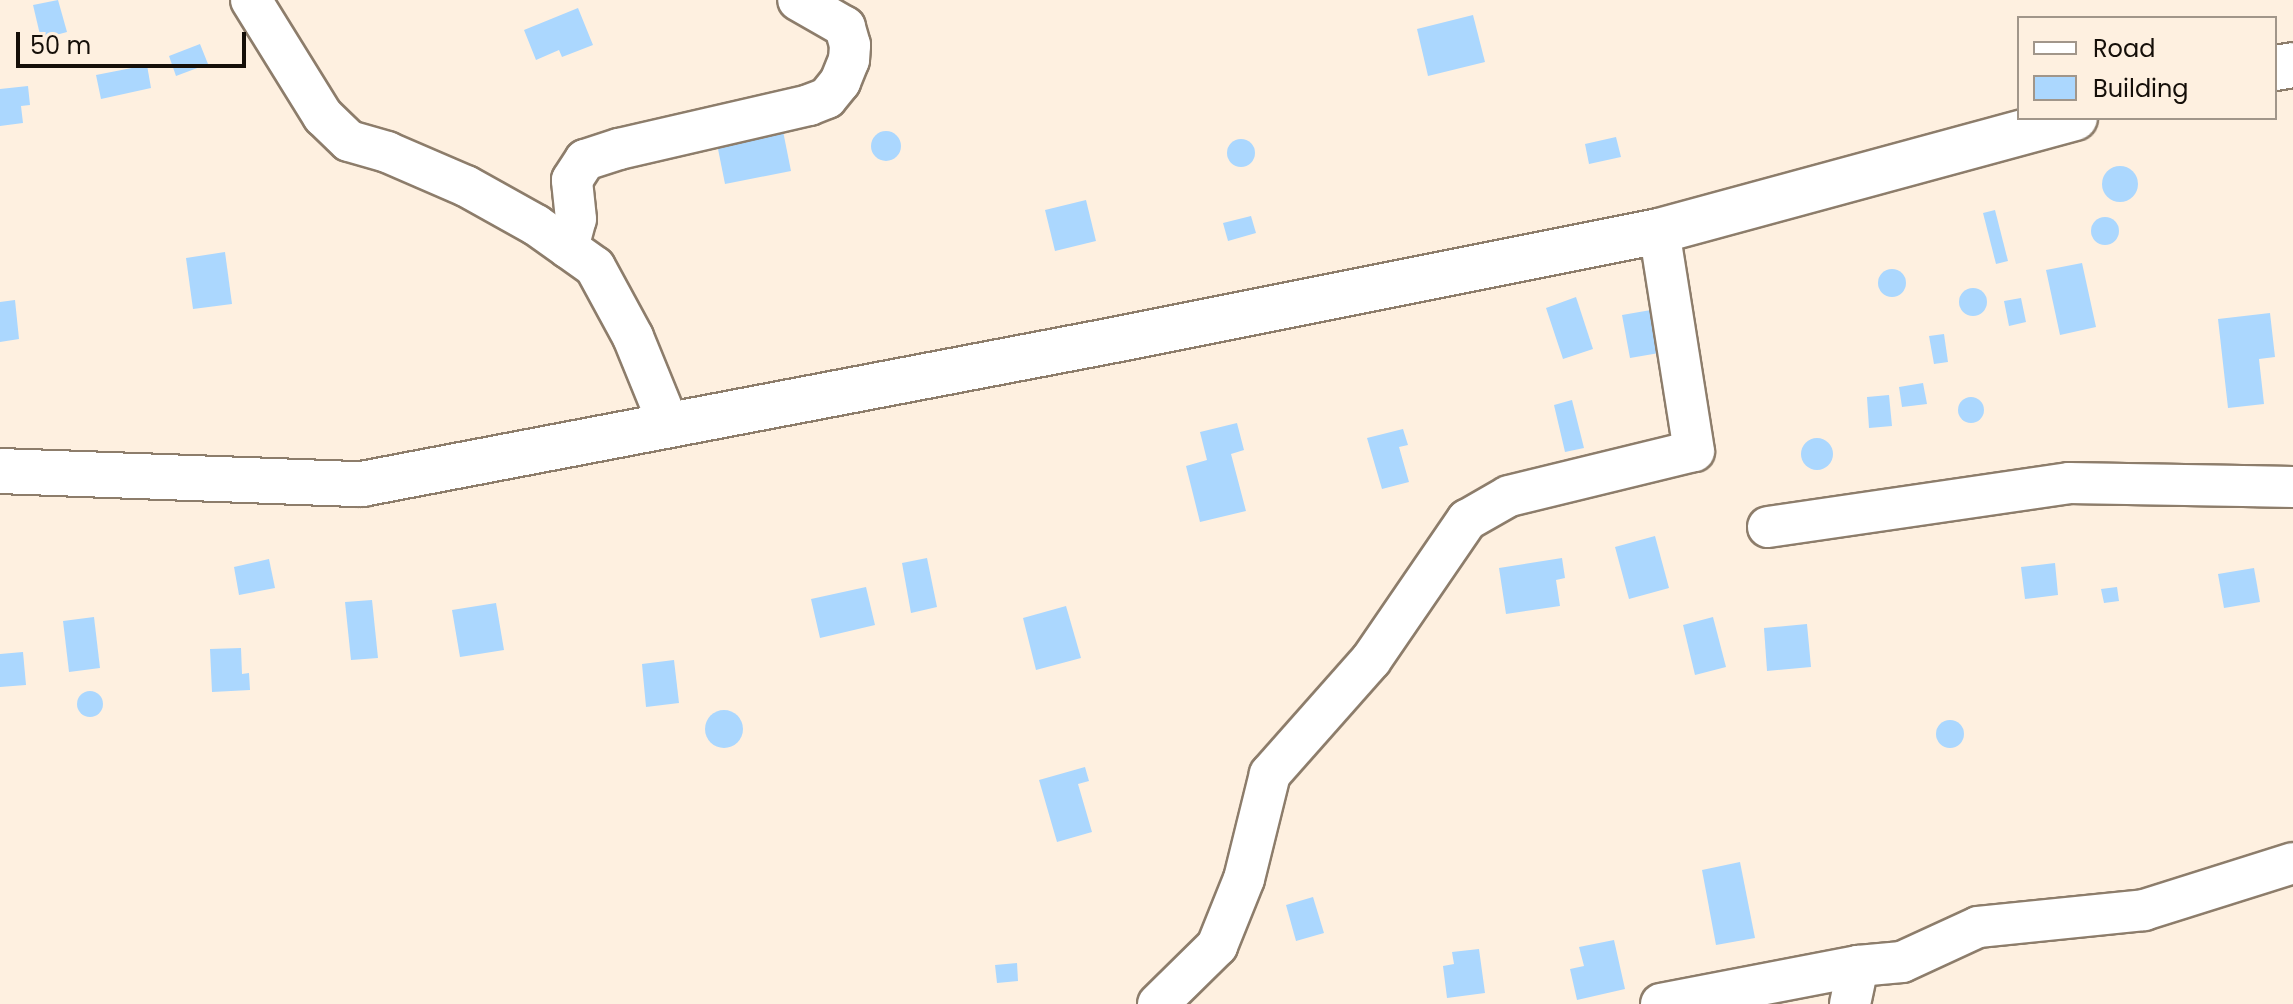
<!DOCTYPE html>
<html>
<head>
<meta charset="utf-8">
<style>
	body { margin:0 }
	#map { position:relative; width:2293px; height:1004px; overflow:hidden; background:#fef0e0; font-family:Poppins,sans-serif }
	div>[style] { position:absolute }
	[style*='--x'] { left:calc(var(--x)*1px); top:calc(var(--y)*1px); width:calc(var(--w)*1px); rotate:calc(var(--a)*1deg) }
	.building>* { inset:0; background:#abd7fe }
	.round { border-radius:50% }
	.roads { filter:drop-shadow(2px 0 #8d7d6b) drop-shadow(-2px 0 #8d7d6b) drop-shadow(0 2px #8d7d6b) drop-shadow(0 -2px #8d7d6b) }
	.minor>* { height:40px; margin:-20px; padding:0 20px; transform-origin:20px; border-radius:20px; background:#fff }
	.major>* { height:44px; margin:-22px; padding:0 22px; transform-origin:22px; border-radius:22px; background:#fff }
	span { translate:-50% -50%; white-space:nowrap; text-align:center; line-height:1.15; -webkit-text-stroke:7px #fef0e0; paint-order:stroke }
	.legend { position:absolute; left:2017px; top:16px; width:260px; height:104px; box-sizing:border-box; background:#fef0e0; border:2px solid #a1968a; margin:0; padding:10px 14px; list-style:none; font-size:24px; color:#150f09 }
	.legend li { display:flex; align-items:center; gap:16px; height:40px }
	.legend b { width:40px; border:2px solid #a1968a }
	.scale { position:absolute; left:16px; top:32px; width:230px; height:36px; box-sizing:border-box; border:4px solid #150f09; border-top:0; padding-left:10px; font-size:24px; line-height:28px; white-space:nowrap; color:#150f09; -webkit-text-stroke:6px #fef0e0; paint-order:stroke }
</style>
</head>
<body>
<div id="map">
	<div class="building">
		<i style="clip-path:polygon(58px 0,67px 32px,41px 39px,33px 5px)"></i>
		<i style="clip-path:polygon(578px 8px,593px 45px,562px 57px,559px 50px,536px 60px,524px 30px)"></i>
		<i style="clip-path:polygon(1473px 15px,1485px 62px,1428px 76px,1417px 29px)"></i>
		<i style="clip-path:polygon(200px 44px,208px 64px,176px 76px,169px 56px)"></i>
		<i style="clip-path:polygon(147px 65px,151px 88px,101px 99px,96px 75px)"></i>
		<i style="clip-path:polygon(28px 86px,30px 105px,21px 106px,23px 123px,0 126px,0 89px)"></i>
		<i style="clip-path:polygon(783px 131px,791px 171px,725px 184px,717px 144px)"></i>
		<i class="round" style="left:871px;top:131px;width:30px;height:30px"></i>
		<i style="clip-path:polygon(1616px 137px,1621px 157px,1589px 164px,1585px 144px)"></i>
		<i class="round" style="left:1227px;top:139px;width:28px;height:28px"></i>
		<i class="round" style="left:2102px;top:166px;width:36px;height:36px"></i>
		<i style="clip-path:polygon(1086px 200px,1096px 241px,1055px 251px,1045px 210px)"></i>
		<i style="clip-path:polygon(1995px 210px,2008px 261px,1996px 264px,1983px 213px)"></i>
		<i style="clip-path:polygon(1251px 216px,1256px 233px,1228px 241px,1223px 223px)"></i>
		<i class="round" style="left:2091px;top:217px;width:28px;height:28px"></i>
		<i style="clip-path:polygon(225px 252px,232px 304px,193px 309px,186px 258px)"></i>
		<i style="clip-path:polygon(2082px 263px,2096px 327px,2060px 335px,2046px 270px)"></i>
		<i class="round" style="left:1878px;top:269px;width:28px;height:28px"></i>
		<i class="round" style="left:1959px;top:288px;width:28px;height:28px"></i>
		<i style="clip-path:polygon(1576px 297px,1593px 349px,1563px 359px,1546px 308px)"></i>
		<i style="clip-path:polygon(2021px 298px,2026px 322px,2009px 326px,2004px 301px)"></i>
		<i style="clip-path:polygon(15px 300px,19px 339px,0 342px,0 302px)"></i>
		<i style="clip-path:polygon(1651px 310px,1659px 353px,1630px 358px,1622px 315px)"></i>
		<i style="clip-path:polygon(2270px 313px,2275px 357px,2259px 359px,2264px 404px,2228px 408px,2218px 319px)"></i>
		<i style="clip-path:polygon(1944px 334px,1948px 362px,1934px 364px,1929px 336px)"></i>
		<i style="clip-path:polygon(1923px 383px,1927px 404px,1902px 407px,1899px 387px)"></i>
		<i style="clip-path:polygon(1889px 395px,1892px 426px,1869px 428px,1867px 397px)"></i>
		<i class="round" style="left:1958px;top:397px;width:26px;height:26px"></i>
		<i style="clip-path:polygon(1572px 400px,1584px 448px,1565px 452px,1554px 405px)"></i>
		<i style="clip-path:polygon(1237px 423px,1244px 450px,1231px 454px,1246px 511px,1200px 522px,1186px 466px,1207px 460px,1200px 432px)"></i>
		<i style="clip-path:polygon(1403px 429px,1408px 445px,1399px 447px,1409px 482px,1382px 489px,1367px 438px)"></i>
		<i class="round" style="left:1801px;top:438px;width:32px;height:32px"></i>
		<i style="clip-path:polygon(1655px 536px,1669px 588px,1629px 599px,1615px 547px)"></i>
		<i style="clip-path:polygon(927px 558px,937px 607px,911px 613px,902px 563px)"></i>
		<i style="clip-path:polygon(1562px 558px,1565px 578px,1556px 580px,1560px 606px,1506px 614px,1499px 568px)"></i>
		<i style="clip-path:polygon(269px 559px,275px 588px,239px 595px,234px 567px)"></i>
		<i style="clip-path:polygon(2055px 563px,2058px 595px,2025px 599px,2021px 567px)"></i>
		<i style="clip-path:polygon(2254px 568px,2260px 602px,2224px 608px,2218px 574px)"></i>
		<i style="clip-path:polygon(866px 587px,875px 625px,820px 638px,811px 599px)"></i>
		<i style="clip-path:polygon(2117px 587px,2119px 601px,2104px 603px,2101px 589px)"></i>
		<i style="clip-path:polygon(372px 600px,378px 658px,351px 660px,345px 602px)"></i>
		<i style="clip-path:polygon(496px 603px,504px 650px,460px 657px,452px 610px)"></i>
		<i style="clip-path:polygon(1066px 606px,1081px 658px,1036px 670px,1023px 618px)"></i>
		<i style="clip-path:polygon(94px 617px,100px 668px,69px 672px,63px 621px)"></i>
		<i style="clip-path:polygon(1713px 617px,1726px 667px,1695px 675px,1683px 625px)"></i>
		<i style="clip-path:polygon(1807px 624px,1811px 667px,1767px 671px,1764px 628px)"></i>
		<i style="clip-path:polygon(241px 648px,242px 674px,249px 673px,250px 690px,212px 692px,210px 649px)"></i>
		<i style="clip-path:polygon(23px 652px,26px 685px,0 687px,0 654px)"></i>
		<i style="clip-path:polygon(674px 660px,679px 703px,646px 707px,642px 664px)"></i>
		<i class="round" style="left:77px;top:691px;width:26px;height:26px"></i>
		<i class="round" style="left:705px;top:710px;width:38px;height:38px"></i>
		<i class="round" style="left:1936px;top:720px;width:28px;height:28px"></i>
		<i style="clip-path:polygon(1085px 767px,1089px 781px,1078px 784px,1092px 832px,1057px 842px,1039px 780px)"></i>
		<i style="clip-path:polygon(1740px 862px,1755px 938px,1716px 945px,1702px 870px)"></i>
		<i style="clip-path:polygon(1313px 897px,1324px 933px,1296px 941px,1286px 905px)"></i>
		<i style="clip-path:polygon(1614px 940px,1625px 989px,1577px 1000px,1570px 969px,1584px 966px,1579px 947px)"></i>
		<i style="clip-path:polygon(1479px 949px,1485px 993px,1447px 998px,1443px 966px,1454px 964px,1452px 952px)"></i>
		<i style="clip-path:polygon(1017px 963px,1018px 981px,997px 983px,995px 965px)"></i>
	</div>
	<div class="roads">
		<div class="minor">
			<i style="--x:251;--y:0;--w:137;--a:58.2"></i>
			<i style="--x:323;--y:116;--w:36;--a:44"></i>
			<i style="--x:349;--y:141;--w:40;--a:16"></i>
			<i style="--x:387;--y:152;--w:86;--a:23.3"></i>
			<i style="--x:466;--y:186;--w:80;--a:29.1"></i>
			<i style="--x:536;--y:225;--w:72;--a:35.4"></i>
			<i style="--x:595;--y:267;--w:80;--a:61.5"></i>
			<i style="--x:633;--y:337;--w:95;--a:67.8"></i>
			<i style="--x:568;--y:248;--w:30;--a:-75"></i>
			<i style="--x:576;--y:219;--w:39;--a:-96"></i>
			<i style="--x:572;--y:180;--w:24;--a:-57"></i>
			<i style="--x:585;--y:160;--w:36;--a:-18"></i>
			<i style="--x:619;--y:149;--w:195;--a:-13"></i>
			<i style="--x:809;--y:105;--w:19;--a:-21"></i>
			<i style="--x:827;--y:98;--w:21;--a:-51"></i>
			<i style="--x:840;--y:82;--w:24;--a:-68"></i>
			<i style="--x:849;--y:60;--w:15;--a:-86"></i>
			<i style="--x:850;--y:45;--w:19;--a:-106"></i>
			<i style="--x:845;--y:27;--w:54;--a:-150.1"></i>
			<i style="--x:1768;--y:527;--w:304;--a:-8.3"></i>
			<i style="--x:2069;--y:483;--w:224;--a:1"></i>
			<i style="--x:1158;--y:1004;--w:83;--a:-44.5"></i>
			<i style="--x:1217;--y:946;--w:72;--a:-68.1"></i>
			<i style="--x:1244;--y:879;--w:108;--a:-76.1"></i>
			<i style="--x:1270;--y:774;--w:152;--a:-48.5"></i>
			<i style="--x:1371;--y:660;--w:170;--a:-55.6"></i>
			<i style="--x:1467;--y:520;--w:48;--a:-29.7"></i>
			<i style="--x:1509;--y:496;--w:190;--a:-13.7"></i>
			<i style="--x:1694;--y:451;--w:223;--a:-99"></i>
			<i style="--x:1661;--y:1004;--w:201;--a:-10.9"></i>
			<i style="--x:1850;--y:1004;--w:39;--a:-78"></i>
			<i style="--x:1858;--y:966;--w:44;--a:-5.2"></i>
			<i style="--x:1902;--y:962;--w:84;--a:-24.7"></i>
			<i style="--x:1978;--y:927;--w:167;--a:-5.8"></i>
			<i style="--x:2144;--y:910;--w:156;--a:-17.5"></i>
		</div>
		<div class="major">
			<i style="--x:2275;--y:68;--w:18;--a:-9"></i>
			<i style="--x:0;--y:471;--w:362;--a:2.1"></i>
			<i style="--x:362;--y:484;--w:771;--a:-10.84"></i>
			<i style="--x:1119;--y:339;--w:551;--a:-11.31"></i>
			<i style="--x:1659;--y:231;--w:431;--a:-15.2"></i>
		</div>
	</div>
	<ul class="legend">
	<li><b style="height:10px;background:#fff"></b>Road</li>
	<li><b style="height:22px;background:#abd7fe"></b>Building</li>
	</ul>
	<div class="scale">50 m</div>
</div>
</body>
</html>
